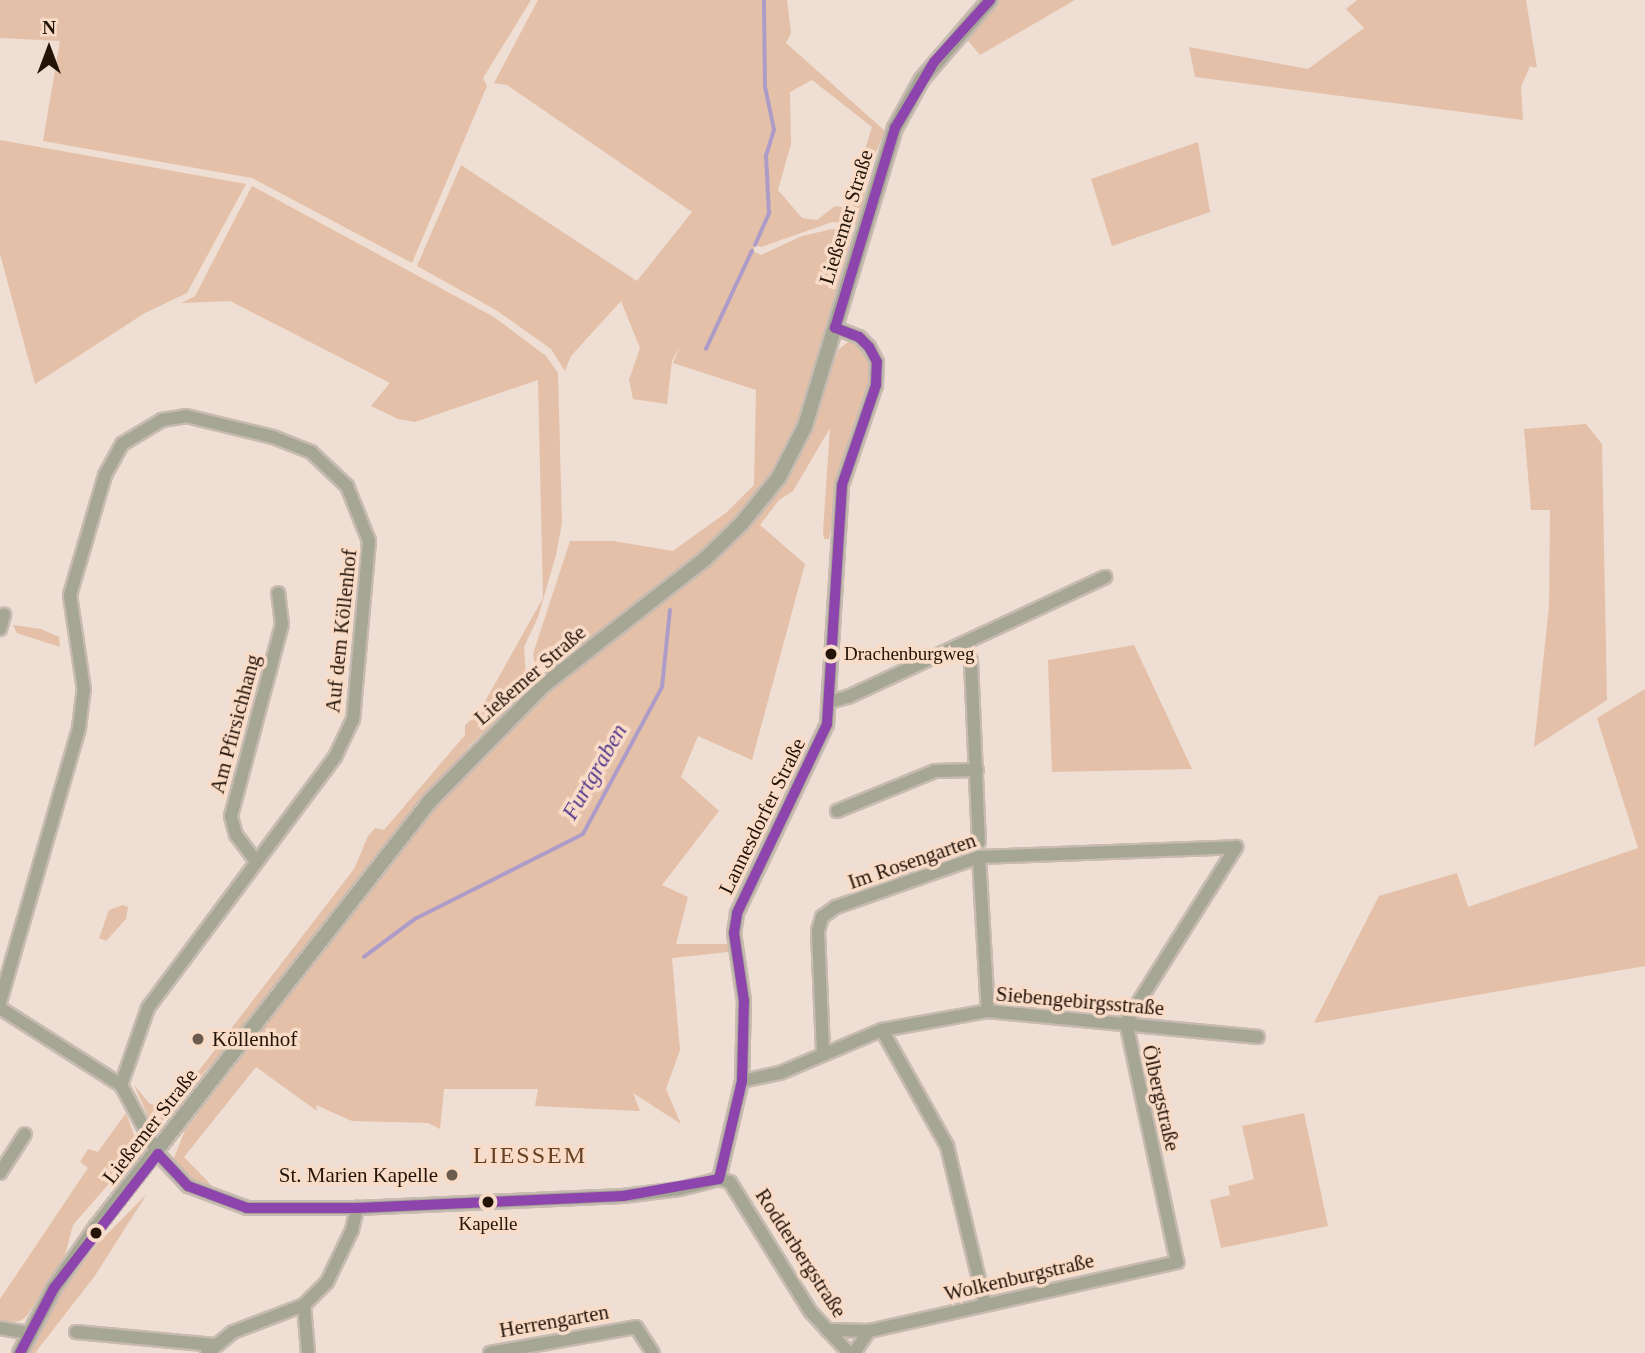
<!DOCTYPE html>
<html>
<head>
<meta charset="utf-8">
<style>
	body { margin:0 }
	#map { position:relative; width:1645px; height:1353px; overflow:hidden; background:#eeded3; font-family:"Times New Roman",serif }
	div>[style] { position:absolute }
	[style*='--x'] { left:calc(var(--x)*1px); top:calc(var(--y)*1px); width:calc(var(--w)*1px); rotate:calc(var(--a)*1deg) }
	.green>* { inset:0; background:#e4c0a8 }
	.stream>* { height:3.5px; margin:-1.75px; padding:0 1.75px; transform-origin:1.75px; border-radius:1.75px; background:#ae9cc8 }
	.roads { filter:drop-shadow(2px 0 #c7bab1) drop-shadow(-2px 0 #c7bab1) drop-shadow(0 2px #c7bab1) drop-shadow(0 -2px #c7bab1) }
	.minor>* { height:12px; margin:-6px; padding:0 6px; transform-origin:6px; border-radius:6px; background:#a6a695 }
	.tertiary>* { height:14px; margin:-7px; padding:0 7px; transform-origin:7px; border-radius:7px; background:#a6a695 }
	.bus-1>* { height:10px; margin:-5px; padding:0 5px; transform-origin:5px; border-radius:5px; background:#8e44ad }
	.dots>* { width:19px; height:19px; translate:-50% -50%; box-sizing:border-box; border:4px solid #f9dcc8; border-radius:50% }
	span { translate:-50% -50%; white-space:nowrap; text-align:center; line-height:1.15; -webkit-text-stroke:7px #f9dcc8; paint-order:stroke }
	.bus-label { font-size:19px; color:#241408 }
	.left { translate:0 -50%; text-align:left }
	.street-label { font-size:21px; color:#241408 }
	.poi-label { font-size:21px; color:#241408 }
	.right { translate:-100% -50%; text-align:right }
	.water-label { font-size:23px; color:#563a8c; font-style:italic }
	.quarter-label { font-size:24px; color:#674022; letter-spacing:2px }
	.north { position:absolute; left:14px; top:14px; width:70px; height:70px; -webkit-text-stroke:5px #f9dcc8; paint-order:stroke; rotate:0deg; font-size:19px; font-weight:700; line-height:28px; text-align:center; color:#241408 }
	.north::after { content:''; display:block; margin:auto; width:24px; height:32px; background:#241408; clip-path:polygon(50% 0,100% 100%,50% 72%,0 100%) }
</style>
</head>
<body>
<div id="map">
	<div class="green">
		<i style="clip-path:polygon(0 0,531px 0,483px 78px,487px 86px,412px 263px,252px 178px,43px 141px,60px 41px,0 38px)"></i>
		<i style="clip-path:polygon(evenodd,538px 0,787px 0,791px 33px,786px 43px,885px 131px,871px 164px,858px 225px,832px 222px,761px 247px,756px 245px,753px 251px,761px 255px,802px 236px,832px 229px,853px 232px,798px 420px,778px 463px,732px 522px,706px 547px,554px 668px,545px 669px,535px 665px,533px 654px,570px 541px,613px 541px,673px 551px,727px 512px,754px 485px,756px 390px,673px 363px,680px 346px,672px 361px,667px 404px,633px 399px,629px 380px,640px 348px,621px 301px,571px 356px,565px 371px,551px 349px,496px 310px,417px 266px,461px 165px,637px 281px,692px 212px,507px 85px,494px 83px,538px 0,812px 80px,872px 127px,847px 208px,835px 206px,817px 220px,802px 218px,778px 190px,791px 144px,790px 92px,812px 80px)"></i>
		<i style="clip-path:polygon(993px 0,1075px 0,980px 55px,963px 35px)"></i>
		<i style="clip-path:polygon(1357px 0,1526px 0,1537px 68px,1530px 66px,1521px 87px,1523px 120px,1195px 77px,1189px 47px,1308px 69px,1364px 28px,1346px 9px)"></i>
		<i style="clip-path:polygon(0 140px,246px 184px,187px 293px,145px 313px,35px 384px,0 254px)"></i>
		<i style="clip-path:polygon(1198px 142px,1210px 212px,1112px 246px,1091px 179px)"></i>
		<i style="clip-path:polygon(252px 186px,494px 317px,546px 356px,558px 373px,562px 523px,556px 555px,538px 617px,524px 647px,527px 691px,470px 745px,267px 1000px,157px 1127px,151px 1123px,134px 1085px,149px 1103px,161px 1108px,173px 1092px,178px 1095px,187px 1086px,354px 869px,368px 836px,375px 828px,384px 830px,465px 735px,465px 725px,478px 714px,543px 598px,538px 380px,415px 422px,398px 419px,371px 406px,390px 383px,230px 301px,181px 303px,195px 296px)"></i>
		<i style="clip-path:polygon(849px 341px,866px 353px,871px 383px,850px 434px,829px 539px,824px 539px,823px 532px,830px 428px,793px 491px,779px 500px,760px 525px,805px 564px,752px 760px,698px 736px,681px 777px,719px 811px,662px 885px,688px 897px,676px 944px,728px 944px,728px 952px,672px 958px,680px 1050px,666px 1089px,681px 1124px,633px 1093px,640px 1111px,535px 1106px,538px 1089px,444px 1089px,440px 1129px,428px 1123px,352px 1121px,316px 1105px,317px 1111px,256px 1067px,184px 1157px,218px 1192px,186px 1176px,174px 1158px,185px 1130px,458px 780px,560px 680px,745px 530px,763px 509px,797px 457px,839px 349px)"></i>
		<i style="clip-path:polygon(1586px 424px,1602px 444px,1607px 700px,1534px 747px,1549px 606px,1550px 510px,1531px 510px,1524px 429px)"></i>
		<i style="clip-path:polygon(13px 625px,41px 629px,59px 637px,60px 647px,17px 633px)"></i>
		<i style="clip-path:polygon(1134px 645px,1192px 769px,1052px 772px,1048px 660px)"></i>
		<i style="clip-path:polygon(1645px 689px,1645px 966px,1314px 1023px,1379px 896px,1457px 873px,1468px 907px,1638px 848px,1597px 718px)"></i>
		<i style="clip-path:polygon(123px 905px,128px 907px,126px 919px,106px 941px,99px 938px,109px 910px)"></i>
		<i style="clip-path:polygon(126px 1113px,136px 1140px,134px 1155px,73px 1225px,65px 1255px,27px 1316px,20px 1321px,0 1323px,0 1299px,88px 1168px,80px 1162px,88px 1149px,98px 1152px)"></i>
		<i style="clip-path:polygon(1304px 1113px,1328px 1226px,1221px 1248px,1210px 1200px,1230px 1195px,1228px 1186px,1254px 1179px,1242px 1126px)"></i>
		<i style="clip-path:polygon(147px 1194px,94px 1277px,35px 1353px,25px 1353px,56px 1298px,98px 1243px)"></i>
	</div>
	<div class="stream">
		<i style="--x:755;--y:245;--w:35;--a:-66"></i>
		<i style="--x:769;--y:213;--w:57;--a:-93"></i>
		<i style="--x:766;--y:156;--w:27;--a:-73"></i>
		<i style="--x:774;--y:130;--w:44;--a:-101.8"></i>
		<i style="--x:765;--y:87;--w:87;--a:-90.7"></i>
		<i style="--x:706;--y:349;--w:108;--a:-64.9"></i>
		<i style="--x:364;--y:957;--w:64;--a:-36.7"></i>
		<i style="--x:415;--y:919;--w:188;--a:-26.8"></i>
		<i style="--x:583;--y:834;--w:167;--a:-61.7"></i>
		<i style="--x:662;--y:687;--w:77;--a:-84.1"></i>
	</div>
	<div class="roads">
		<div class="minor">
			<i style="--x:0;--y:629;--w:15;--a:-74"></i>
			<i style="--x:963;--y:644;--w:19;--a:65"></i>
			<i style="--x:971;--y:661;--w:181;--a:87.5"></i>
			<i style="--x:829;--y:702;--w:20;--a:-15"></i>
			<i style="--x:848;--y:697;--w:284;--a:-25"></i>
			<i style="--x:837;--y:811;--w:106;--a:-22.2"></i>
			<i style="--x:935;--y:771;--w:42;--a:-1.4"></i>
			<i style="--x:979;--y:857;--w:154;--a:86.7"></i>
			<i style="--x:255;--y:860;--w:31;--a:-127"></i>
			<i style="--x:236;--y:835;--w:20;--a:-105"></i>
			<i style="--x:231;--y:816;--w:199;--a:-75.1"></i>
			<i style="--x:282;--y:624;--w:31;--a:-97"></i>
			<i style="--x:0;--y:1002;--w:285;--a:-73.9"></i>
			<i style="--x:79;--y:728;--w:38;--a:-83"></i>
			<i style="--x:84;--y:690;--w:96;--a:-98.4"></i>
			<i style="--x:70;--y:595;--w:125;--a:-73.7"></i>
			<i style="--x:105;--y:475;--w:35;--a:-61"></i>
			<i style="--x:122;--y:444;--w:47;--a:-31"></i>
			<i style="--x:162;--y:420;--w:24;--a:-9"></i>
			<i style="--x:186;--y:416;--w:89;--a:13.6"></i>
			<i style="--x:273;--y:437;--w:41;--a:21.5"></i>
			<i style="--x:311;--y:452;--w:50;--a:43.4"></i>
			<i style="--x:347;--y:486;--w:59;--a:68.2"></i>
			<i style="--x:369;--y:541;--w:179;--a:95.1"></i>
			<i style="--x:353;--y:719;--w:42;--a:115.3"></i>
			<i style="--x:335;--y:757;--w:313;--a:126.7"></i>
			<i style="--x:148;--y:1008;--w:82;--a:109.3"></i>
			<i style="--x:0;--y:1008;--w:143;--a:32.5"></i>
			<i style="--x:121;--y:1085;--w:78;--a:61.8"></i>
			<i style="--x:158;--y:1154;--w:44;--a:46.8"></i>
			<i style="--x:188;--y:1186;--w:63;--a:20.4"></i>
			<i style="--x:247;--y:1208;--w:110;--a:0"></i>
			<i style="--x:357;--y:1208;--w:266;--a:-2.6"></i>
			<i style="--x:623;--y:1196;--w:57;--a:-7"></i>
			<i style="--x:680;--y:1189;--w:40;--a:-14.4"></i>
			<i style="--x:719;--y:1179;--w:11;--a:15"></i>
			<i style="--x:730;--y:1182;--w:152;--a:58.2"></i>
			<i style="--x:810;--y:1311;--w:57;--a:47.1"></i>
			<i style="--x:882;--y:1030;--w:133;--a:60.7"></i>
			<i style="--x:947;--y:1146;--w:163;--a:76.5"></i>
			<i style="--x:823;--y:1051;--w:120;--a:-92.4"></i>
			<i style="--x:818;--y:931;--w:15;--a:-74"></i>
			<i style="--x:822;--y:917;--w:17;--a:-36"></i>
			<i style="--x:836;--y:907;--w:151;--a:-19.3"></i>
			<i style="--x:979;--y:857;--w:257;--a:-2.2"></i>
			<i style="--x:742;--y:1081;--w:39;--a:-12"></i>
			<i style="--x:780;--y:1073;--w:111;--a:-22.9"></i>
			<i style="--x:882;--y:1030;--w:108;--a:-10.2"></i>
			<i style="--x:988;--y:1011;--w:271;--a:5.5"></i>
			<i style="--x:0;--y:1173;--w:46;--a:-57.3"></i>
			<i style="--x:719;--y:1179;--w:101;--a:-76.8"></i>
			<i style="--x:742;--y:1081;--w:80;--a:-88.6"></i>
			<i style="--x:744;--y:1001;--w:69;--a:-98.4"></i>
			<i style="--x:734;--y:933;--w:20;--a:-81"></i>
			<i style="--x:737;--y:913;--w:209;--a:-64.5"></i>
			<i style="--x:827;--y:724;--w:239;--a:-86.4"></i>
			<i style="--x:842;--y:485;--w:106;--a:-71.2"></i>
			<i style="--x:876;--y:385;--w:23;--a:-88"></i>
			<i style="--x:877;--y:362;--w:17;--a:-118"></i>
			<i style="--x:869;--y:347;--w:14;--a:-135"></i>
			<i style="--x:859;--y:337;--w:26;--a:-159"></i>
			<i style="--x:304;--y:1305;--w:48;--a:85.2"></i>
			<i style="--x:0;--y:1328;--w:28;--a:10"></i>
			<i style="--x:827;--y:1330;--w:42;--a:1.4"></i>
			<i style="--x:76;--y:1332;--w:139;--a:5.4"></i>
			<i style="--x:207;--y:1353;--w:33;--a:-39"></i>
			<i style="--x:233;--y:1332;--w:76;--a:-20.8"></i>
			<i style="--x:304;--y:1305;--w:33;--a:-45"></i>
			<i style="--x:327;--y:1282;--w:58;--a:-64.3"></i>
			<i style="--x:352;--y:1230;--w:23;--a:-77"></i>
			<i style="--x:490;--y:1353;--w:148;--a:-10.1"></i>
			<i style="--x:636;--y:1327;--w:31;--a:57"></i>
			<i style="--x:854;--y:1353;--w:27;--a:-56"></i>
			<i style="--x:869;--y:1331;--w:316;--a:-12.6"></i>
			<i style="--x:1177;--y:1262;--w:245;--a:-102"></i>
			<i style="--x:1126;--y:1022;--w:207;--a:-57.8"></i>
		</div>
		<div class="tertiary">
			<i style="--x:20;--y:1353;--w:73;--a:-62.4"></i>
			<i style="--x:54;--y:1288;--w:72;--a:-55.2"></i>
			<i style="--x:95;--y:1229;--w:544;--a:-51.95"></i>
			<i style="--x:430;--y:801;--w:161;--a:-45.5"></i>
			<i style="--x:543;--y:686;--w:206;--a:-38.1"></i>
			<i style="--x:705;--y:559;--w:52;--a:-44.2"></i>
			<i style="--x:742;--y:523;--w:59;--a:-51.2"></i>
			<i style="--x:779;--y:477;--w:57;--a:-63"></i>
			<i style="--x:805;--y:426;--w:311;--a:-73.2"></i>
			<i style="--x:895;--y:128;--w:56;--a:-61.1"></i>
			<i style="--x:922;--y:79;--w:104;--a:-49.3"></i>
		</div>
	</div>
	<div class="bus-1">
		<i style="--x:835;--y:328;--w:209;--a:-73.3"></i>
		<i style="--x:895;--y:128;--w:77;--a:-59.4"></i>
		<i style="--x:934;--y:62;--w:84;--a:-47.9"></i>
		<i style="--x:158;--y:1154;--w:44;--a:46.8"></i>
		<i style="--x:188;--y:1186;--w:63;--a:20.4"></i>
		<i style="--x:247;--y:1208;--w:110;--a:0"></i>
		<i style="--x:357;--y:1208;--w:266;--a:-2.6"></i>
		<i style="--x:623;--y:1196;--w:97;--a:-10"></i>
		<i style="--x:719;--y:1179;--w:101;--a:-76.8"></i>
		<i style="--x:742;--y:1081;--w:80;--a:-88.6"></i>
		<i style="--x:744;--y:1001;--w:69;--a:-98.4"></i>
		<i style="--x:734;--y:933;--w:20;--a:-81"></i>
		<i style="--x:737;--y:913;--w:209;--a:-64.5"></i>
		<i style="--x:827;--y:724;--w:239;--a:-86.4"></i>
		<i style="--x:842;--y:485;--w:106;--a:-71.2"></i>
		<i style="--x:876;--y:385;--w:23;--a:-88"></i>
		<i style="--x:877;--y:362;--w:17;--a:-118"></i>
		<i style="--x:869;--y:347;--w:14;--a:-135"></i>
		<i style="--x:859;--y:337;--w:26;--a:-159"></i>
		<i style="--x:20;--y:1353;--w:73;--a:-62.4"></i>
		<i style="--x:54;--y:1288;--w:170;--a:-52.2"></i>
	</div>
	<div class="dots">
		<i style="left:831px;top:654px;background:#241408"></i>
		<i style="left:198px;top:1039px;background:#6b5b4f"></i>
		<i style="left:452px;top:1175px;background:#6b5b4f"></i>
		<i style="left:488px;top:1202px;background:#241408"></i>
		<i style="left:96px;top:1233px;background:#241408"></i>
	</div>
	<div class="bus-label">
		<span class="left" style="left:844px;top:654px">Drachenburgweg</span>
		<span style="left:488px;top:1224px">Kapelle</span>
	</div>
	<div class="street-label">
		<span style="left:846px;top:217px;rotate:-73deg">Ließemer Straße</span>
		<span style="left:341px;top:631px;rotate:-84deg">Auf dem Köllenhof</span>
		<span style="left:530px;top:675px;rotate:-41deg">Ließemer Straße</span>
		<span style="left:235px;top:724px;rotate:-75deg">Am Pfirsichhang</span>
		<span style="left:762px;top:816px;rotate:-64deg">Lannesdorfer Straße</span>
		<span style="left:912px;top:861px;rotate:-19deg">Im Rosengarten</span>
		<span style="left:1080px;top:1001px;rotate:5deg">Siebengebirgsstraße</span>
		<span style="left:1161px;top:1098px;rotate:77deg">Ölbergstraße</span>
		<span style="left:150px;top:1126px;rotate:-52deg">Ließemer Straße</span>
		<span style="left:801px;top:1253px;rotate:57deg">Rodderbergstraße</span>
		<span style="left:1019px;top:1277px;rotate:-13deg">Wolkenburgstraße</span>
		<span style="left:554px;top:1321px;rotate:-10deg">Herrengarten</span>
	</div>
	<div class="poi-label">
		<span class="left" style="left:212px;top:1039px">Köllenhof</span>
		<span class="right" style="left:438px;top:1175px">St. Marien Kapelle</span>
	</div>
	<div class="water-label">
		<span style="left:595px;top:772px;rotate:-60deg">Furtgraben</span>
	</div>
	<div class="quarter-label">
		<span style="left:530px;top:1156px">LIESSEM</span>
	</div>
	<div class="north">N</div>
</div>
</body>
</html>
